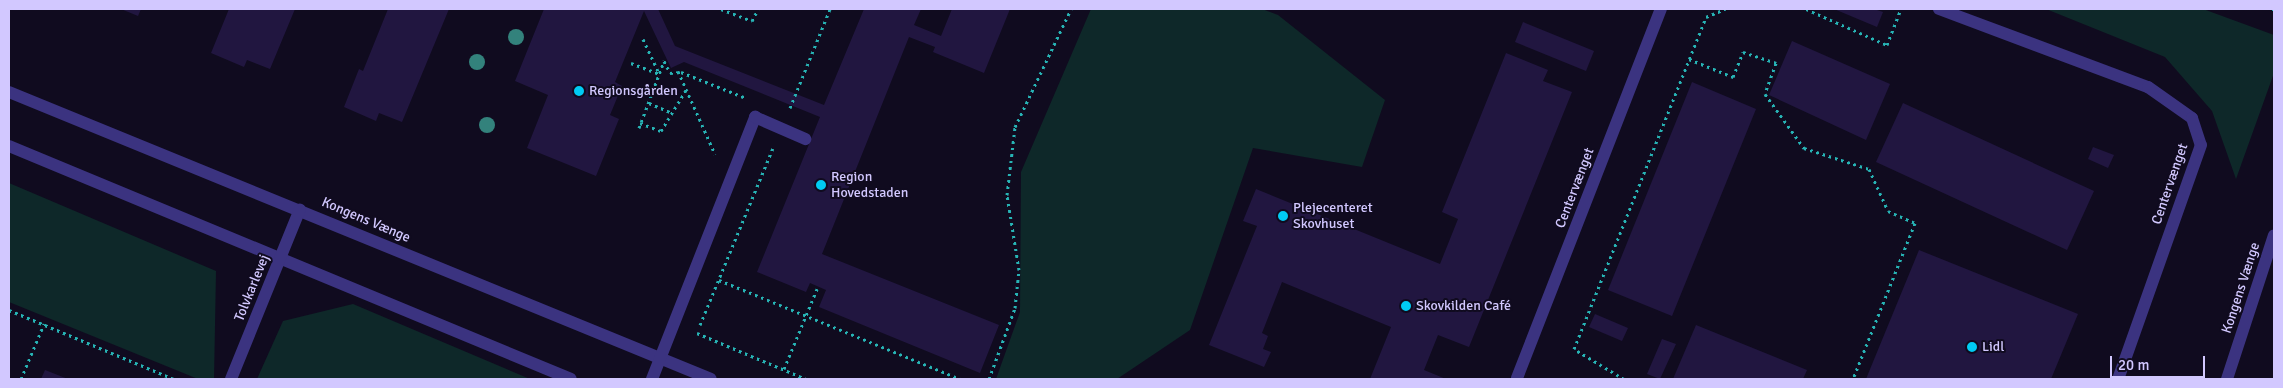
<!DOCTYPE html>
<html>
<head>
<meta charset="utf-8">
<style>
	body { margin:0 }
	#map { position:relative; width:2283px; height:388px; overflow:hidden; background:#100b1f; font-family:Signika,sans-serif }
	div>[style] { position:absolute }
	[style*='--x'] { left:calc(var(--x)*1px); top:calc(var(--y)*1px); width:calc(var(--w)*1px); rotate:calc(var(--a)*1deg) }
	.green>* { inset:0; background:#0e2829 }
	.building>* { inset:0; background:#211640 }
	.path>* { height:3px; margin-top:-1.5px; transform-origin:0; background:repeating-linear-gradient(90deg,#27b4b5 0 2.5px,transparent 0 6.5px) }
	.minor>* { height:12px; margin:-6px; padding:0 6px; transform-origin:6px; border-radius:6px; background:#3b3380 }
	.trees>* { width:16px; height:16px; margin:-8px; border-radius:50%; background:#33827c }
	.dots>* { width:14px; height:14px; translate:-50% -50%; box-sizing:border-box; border:2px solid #100b1f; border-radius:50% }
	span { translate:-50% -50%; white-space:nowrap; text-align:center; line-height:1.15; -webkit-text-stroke:4px #100b1f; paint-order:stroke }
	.poi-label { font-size:14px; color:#d2c8ff }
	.left { translate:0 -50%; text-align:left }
	.street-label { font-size:14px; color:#d2c8ff }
	.frame { position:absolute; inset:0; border:10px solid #d2c8ff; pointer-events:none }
	.scale { position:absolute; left:2110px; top:356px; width:95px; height:22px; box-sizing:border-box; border:2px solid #d2c8ff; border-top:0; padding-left:6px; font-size:15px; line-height:18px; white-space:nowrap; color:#d2c8ff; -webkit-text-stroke:4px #100b1f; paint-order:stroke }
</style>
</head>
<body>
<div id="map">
	<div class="green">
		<i style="clip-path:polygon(1091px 9px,1262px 9px,1278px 15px,1385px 100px,1362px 167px,1253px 148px,1190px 330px,1117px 379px,996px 379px,1020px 312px,1021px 172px)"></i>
		<i style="clip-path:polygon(2046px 9px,2203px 9px,2274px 35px,2274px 73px,2236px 179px,2212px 111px,2165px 57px)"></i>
		<i style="clip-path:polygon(9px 183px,216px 271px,214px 379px,198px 379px,9px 302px)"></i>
		<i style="clip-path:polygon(353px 304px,530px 379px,257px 379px,283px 321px)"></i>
	</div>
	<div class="building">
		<i style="clip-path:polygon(121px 9px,141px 9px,138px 16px)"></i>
		<i style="clip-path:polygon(229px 9px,295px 9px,270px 69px,247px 60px,244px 67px,211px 53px)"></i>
		<i style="clip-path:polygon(388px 9px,449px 9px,402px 122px,379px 113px,376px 121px,344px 107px,359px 69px,363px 71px)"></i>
		<i style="clip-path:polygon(544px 9px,658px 9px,675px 46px,824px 105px,864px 9px,921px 9px,914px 25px,941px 36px,952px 9px,1010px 9px,984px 73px,933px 52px,935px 47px,909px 37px,822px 254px,999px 325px,980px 373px,819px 307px,826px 290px,810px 283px,806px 292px,757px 272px,820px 117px,684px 62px,671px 68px,644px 11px,615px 82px,622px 86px,610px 115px,619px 119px,596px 176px,527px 148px,548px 95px,515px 81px)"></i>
		<i style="clip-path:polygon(1834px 9px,1874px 9px,1883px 12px,1877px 27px)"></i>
		<i style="clip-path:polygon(1523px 22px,1594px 51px,1586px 71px,1515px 42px)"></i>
		<i style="clip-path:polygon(1792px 41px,1890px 84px,1866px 140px,1769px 95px)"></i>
		<i style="clip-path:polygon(1506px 53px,1548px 70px,1543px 81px,1572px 92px,1469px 347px,1438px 335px,1424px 370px,1446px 379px,1370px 379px,1391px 327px,1282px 282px,1262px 333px,1268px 336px,1263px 349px,1271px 352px,1264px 367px,1209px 345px,1257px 226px,1243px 221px,1256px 189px,1440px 264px,1458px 219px,1442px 212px)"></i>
		<i style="clip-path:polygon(1692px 82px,1756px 109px,1672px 316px,1608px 290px)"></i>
		<i style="clip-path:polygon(1903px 103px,2094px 191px,2067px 250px,1876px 162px)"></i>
		<i style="clip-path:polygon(2093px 147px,2114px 155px,2108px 168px,2088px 159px)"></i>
		<i style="clip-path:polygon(1919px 250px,2078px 314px,2051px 379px,1866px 379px)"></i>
		<i style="clip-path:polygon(1595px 314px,1628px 328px,1622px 341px,1589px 327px)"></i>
		<i style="clip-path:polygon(1696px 325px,1807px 370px,1803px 379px,1673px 379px)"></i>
		<i style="clip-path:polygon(1662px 339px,1676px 344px,1660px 379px,1647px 374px)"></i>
		<i style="clip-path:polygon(45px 370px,68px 379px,41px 379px)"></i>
	</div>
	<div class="path">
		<i style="--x:721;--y:9;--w:33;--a:21"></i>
		<i style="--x:752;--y:21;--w:13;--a:-63"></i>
		<i style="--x:1806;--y:9;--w:89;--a:24"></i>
		<i style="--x:1887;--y:45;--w:39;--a:-69"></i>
		<i style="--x:2272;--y:9;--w:2;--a:0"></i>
		<i style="--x:643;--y:39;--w:38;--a:65"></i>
		<i style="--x:1689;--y:59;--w:48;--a:22.2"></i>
		<i style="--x:1733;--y:77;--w:27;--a:-68"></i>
		<i style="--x:1743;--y:52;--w:35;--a:18"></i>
		<i style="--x:1776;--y:63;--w:33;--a:110"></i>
		<i style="--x:1765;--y:94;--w:67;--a:54.2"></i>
		<i style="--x:1804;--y:148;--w:68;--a:17.9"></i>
		<i style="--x:1869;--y:169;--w:46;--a:65.7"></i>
		<i style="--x:1888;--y:211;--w:30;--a:24"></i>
		<i style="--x:1915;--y:223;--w:168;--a:111.7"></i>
		<i style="--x:631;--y:63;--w:30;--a:21"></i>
		<i style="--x:678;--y:71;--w:91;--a:66"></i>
		<i style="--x:649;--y:103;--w:25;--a:23"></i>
		<i style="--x:790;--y:108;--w:107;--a:-68"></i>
		<i style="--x:640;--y:123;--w:22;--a:21"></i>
		<i style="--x:661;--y:131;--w:48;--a:-58.6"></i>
		<i style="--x:639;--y:128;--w:72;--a:-69.5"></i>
		<i style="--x:664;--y:61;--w:13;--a:63"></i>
		<i style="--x:670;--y:73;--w:11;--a:-5"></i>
		<i style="--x:681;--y:72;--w:70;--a:21.8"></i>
		<i style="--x:719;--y:280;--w:261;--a:22.3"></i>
		<i style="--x:9;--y:310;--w:179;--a:22.7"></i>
		<i style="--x:700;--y:325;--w:191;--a:-67.6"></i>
		<i style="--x:697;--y:333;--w:118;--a:22.9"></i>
		<i style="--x:784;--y:369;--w:87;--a:-67.6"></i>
		<i style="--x:21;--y:379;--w:60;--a:-67.3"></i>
		<i style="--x:989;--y:379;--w:76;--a:-69.9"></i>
		<i style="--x:1015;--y:308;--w:38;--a:-84"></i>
		<i style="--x:1019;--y:270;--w:76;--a:-99.1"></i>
		<i style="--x:1007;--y:195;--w:68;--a:-83.3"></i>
		<i style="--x:1015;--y:127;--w:131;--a:-64.6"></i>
		<i style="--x:1624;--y:379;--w:58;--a:-149"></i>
		<i style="--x:1574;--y:349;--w:357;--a:-68.3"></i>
		<i style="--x:1706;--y:17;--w:21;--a:-23"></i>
	</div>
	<div class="minor">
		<i style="--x:1939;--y:9;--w:223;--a:20.5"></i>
		<i style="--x:2148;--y:87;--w:54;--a:35.2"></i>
		<i style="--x:2192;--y:118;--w:28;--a:72"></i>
		<i style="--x:2201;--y:145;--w:248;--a:109.5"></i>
		<i style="--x:9;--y:92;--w:758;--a:22.24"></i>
		<i style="--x:9;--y:146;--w:608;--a:22.52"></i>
		<i style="--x:1517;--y:378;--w:396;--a:-68.7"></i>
		<i style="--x:231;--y:379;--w:183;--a:-67.9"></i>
		<i style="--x:652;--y:379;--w:282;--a:-68.5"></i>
		<i style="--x:755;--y:117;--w:55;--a:23.7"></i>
		<i style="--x:2227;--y:379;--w:151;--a:-71.9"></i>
	</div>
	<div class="trees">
		<i style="left:516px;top:37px"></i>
		<i style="left:477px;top:62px"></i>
		<i style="left:487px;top:125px"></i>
	</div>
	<div class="dots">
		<i style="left:579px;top:91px;background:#00cbf3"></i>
		<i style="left:821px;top:185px;background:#00cbf3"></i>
		<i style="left:1283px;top:216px;background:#00cbf3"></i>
		<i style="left:1406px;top:306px;background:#00cbf3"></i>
		<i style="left:1972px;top:347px;background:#00cbf3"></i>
	</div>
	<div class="poi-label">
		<span class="left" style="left:589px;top:91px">Regionsgården</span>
		<span class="left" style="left:831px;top:185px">Region<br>Hovedstaden</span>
		<span class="left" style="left:1293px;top:216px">Plejecenteret<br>Skovhuset</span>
		<span class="left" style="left:1416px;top:306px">Skovkilden Café</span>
		<span class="left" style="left:1982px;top:347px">Lidl</span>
	</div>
	<div class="street-label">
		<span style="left:2170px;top:184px;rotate:-71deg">Centervænget</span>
		<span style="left:1575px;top:188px;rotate:-69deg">Centervænget</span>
		<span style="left:366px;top:220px;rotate:23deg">Kongens Vænge</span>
		<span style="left:252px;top:288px;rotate:-68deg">Tolvkarlevej</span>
		<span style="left:2241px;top:288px;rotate:-72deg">Kongens Vænge</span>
	</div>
	<div class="frame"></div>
	<div class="scale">20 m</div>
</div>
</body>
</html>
